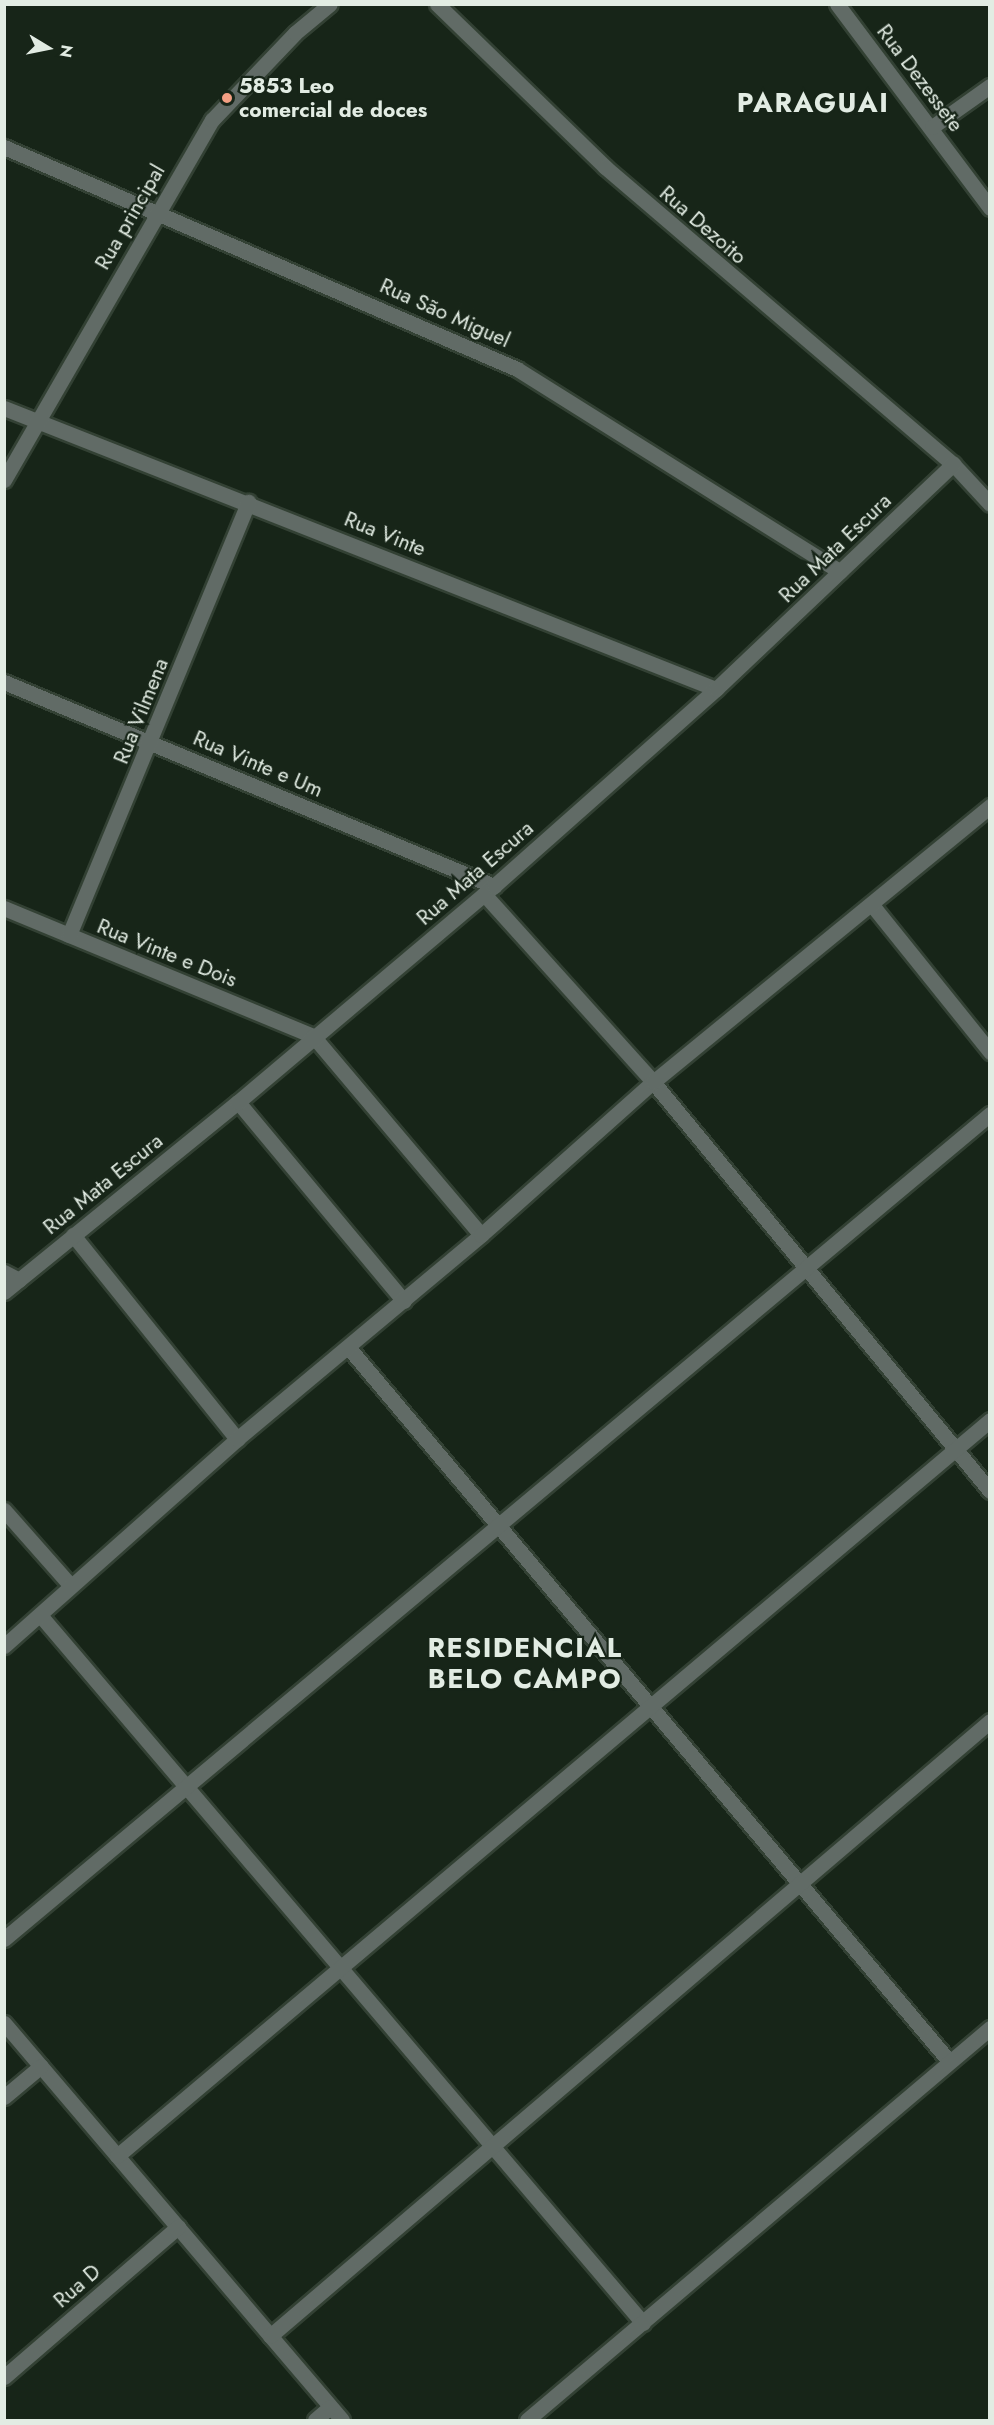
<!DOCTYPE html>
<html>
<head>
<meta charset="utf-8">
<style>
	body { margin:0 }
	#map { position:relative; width:994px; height:2425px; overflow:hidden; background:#172518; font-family:Jost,sans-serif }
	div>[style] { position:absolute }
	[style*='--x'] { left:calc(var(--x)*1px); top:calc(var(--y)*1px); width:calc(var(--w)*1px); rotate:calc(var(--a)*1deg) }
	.roads { filter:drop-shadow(2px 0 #334134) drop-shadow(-2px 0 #334134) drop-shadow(0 2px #334134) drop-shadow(0 -2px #334134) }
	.minor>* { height:15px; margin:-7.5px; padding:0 7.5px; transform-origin:7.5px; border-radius:7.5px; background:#616b66 }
	.dots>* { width:16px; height:16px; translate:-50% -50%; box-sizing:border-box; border:3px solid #172518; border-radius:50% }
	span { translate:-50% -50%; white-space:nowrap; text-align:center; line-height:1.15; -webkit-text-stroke:4.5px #172518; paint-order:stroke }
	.street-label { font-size:21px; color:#e2ece3 }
	.poi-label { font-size:21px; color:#e2ece3; font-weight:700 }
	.left { translate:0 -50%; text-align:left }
	.district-label { font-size:27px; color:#e2ece3; font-weight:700; letter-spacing:1.5px }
	.frame { position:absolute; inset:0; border:6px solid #e2ece3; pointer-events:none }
	.north { position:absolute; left:18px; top:18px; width:60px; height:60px; -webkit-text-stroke:4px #172518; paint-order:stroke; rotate:100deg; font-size:16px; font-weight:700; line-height:24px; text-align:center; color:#e2ece3 }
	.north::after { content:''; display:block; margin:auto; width:21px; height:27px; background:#e2ece3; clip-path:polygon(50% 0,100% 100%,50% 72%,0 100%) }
</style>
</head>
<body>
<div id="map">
	<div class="roads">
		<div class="minor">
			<i style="--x:437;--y:4;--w:234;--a:44.1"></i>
			<i style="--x:605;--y:167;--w:458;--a:40.5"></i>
			<i style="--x:953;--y:464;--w:54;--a:47.2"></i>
			<i style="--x:837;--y:4;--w:255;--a:53.1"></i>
			<i style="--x:932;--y:127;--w:71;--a:-35.3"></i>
			<i style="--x:4;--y:147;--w:559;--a:23.4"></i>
			<i style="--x:517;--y:369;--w:381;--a:32.1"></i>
			<i style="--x:4;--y:408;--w:765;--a:21.54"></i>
			<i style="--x:4;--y:480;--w:416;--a:-60"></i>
			<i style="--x:212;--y:120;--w:120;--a:-46.3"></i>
			<i style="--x:295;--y:33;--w:45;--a:-39.6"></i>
			<i style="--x:4;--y:682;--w:531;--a:22.6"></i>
			<i style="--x:484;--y:894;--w:253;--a:48"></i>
			<i style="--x:653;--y:1082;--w:530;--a:50.51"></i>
			<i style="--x:872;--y:905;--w:189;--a:51.2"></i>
			<i style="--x:4;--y:908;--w:334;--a:22.5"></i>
			<i style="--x:313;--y:1036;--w:260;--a:49.8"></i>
			<i style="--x:69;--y:935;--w:469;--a:-67.5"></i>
			<i style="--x:238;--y:1102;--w:259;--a:50.2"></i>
			<i style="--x:73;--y:1235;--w:262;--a:51.2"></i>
			<i style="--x:4;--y:1272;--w:17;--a:28"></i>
			<i style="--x:4;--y:1292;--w:301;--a:-39.1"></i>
			<i style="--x:238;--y:1102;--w:335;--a:-40.2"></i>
			<i style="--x:494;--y:886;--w:297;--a:-41.6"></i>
			<i style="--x:716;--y:689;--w:327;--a:-43.5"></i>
			<i style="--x:348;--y:1347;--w:933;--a:49.91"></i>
			<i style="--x:4;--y:1510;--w:101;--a:48.6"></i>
			<i style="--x:40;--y:1615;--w:930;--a:49.58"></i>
			<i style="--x:4;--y:1646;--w:312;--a:-41.6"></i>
			<i style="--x:237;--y:1439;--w:318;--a:-39.9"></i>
			<i style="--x:481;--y:1235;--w:230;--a:-41.7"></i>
			<i style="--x:653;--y:1082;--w:436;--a:-39.3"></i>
			<i style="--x:4;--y:1939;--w:1286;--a:-39.92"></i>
			<i style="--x:4;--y:2023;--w:521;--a:49.59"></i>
			<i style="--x:4;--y:2097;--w:48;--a:-40"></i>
			<i style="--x:117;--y:2156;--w:1142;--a:-40.13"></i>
			<i style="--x:270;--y:2336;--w:947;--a:-40.5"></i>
			<i style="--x:4;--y:2377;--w:230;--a:-40.8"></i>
			<i style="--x:315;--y:2420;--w:20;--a:-41"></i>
			<i style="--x:527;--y:2420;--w:607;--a:-40.25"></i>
		</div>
	</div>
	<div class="dots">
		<i style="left:227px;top:98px;background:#f39f83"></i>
	</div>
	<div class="street-label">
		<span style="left:920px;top:78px;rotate:53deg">Rua Dezessete</span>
		<span style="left:130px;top:217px;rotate:-60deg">Rua principal</span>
		<span style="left:703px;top:225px;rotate:41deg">Rua Dezoito</span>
		<span style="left:445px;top:313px;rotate:24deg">Rua São Miguel</span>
		<span style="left:385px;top:534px;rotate:22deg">Rua Vinte</span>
		<span style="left:835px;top:548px;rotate:-44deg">Rua Mata Escura</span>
		<span style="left:141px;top:711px;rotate:-68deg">Rua Vilmena</span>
		<span style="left:258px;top:764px;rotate:23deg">Rua Vinte e Um</span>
		<span style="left:475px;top:873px;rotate:-41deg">Rua Mata Escura</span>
		<span style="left:167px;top:953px;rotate:22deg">Rua Vinte e Dois</span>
		<span style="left:103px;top:1184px;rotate:-39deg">Rua Mata Escura</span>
		<span style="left:77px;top:2286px;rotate:-41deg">Rua D</span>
	</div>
	<div class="poi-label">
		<span class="left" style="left:239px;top:98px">5853 Leo<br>comercial de doces</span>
	</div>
	<div class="district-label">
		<span style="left:813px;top:103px">PARAGUAI</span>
		<span style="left:525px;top:1663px">RESIDENCIAL<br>BELO CAMPO</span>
	</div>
	<div class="frame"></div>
	<div class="north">N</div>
</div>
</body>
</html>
